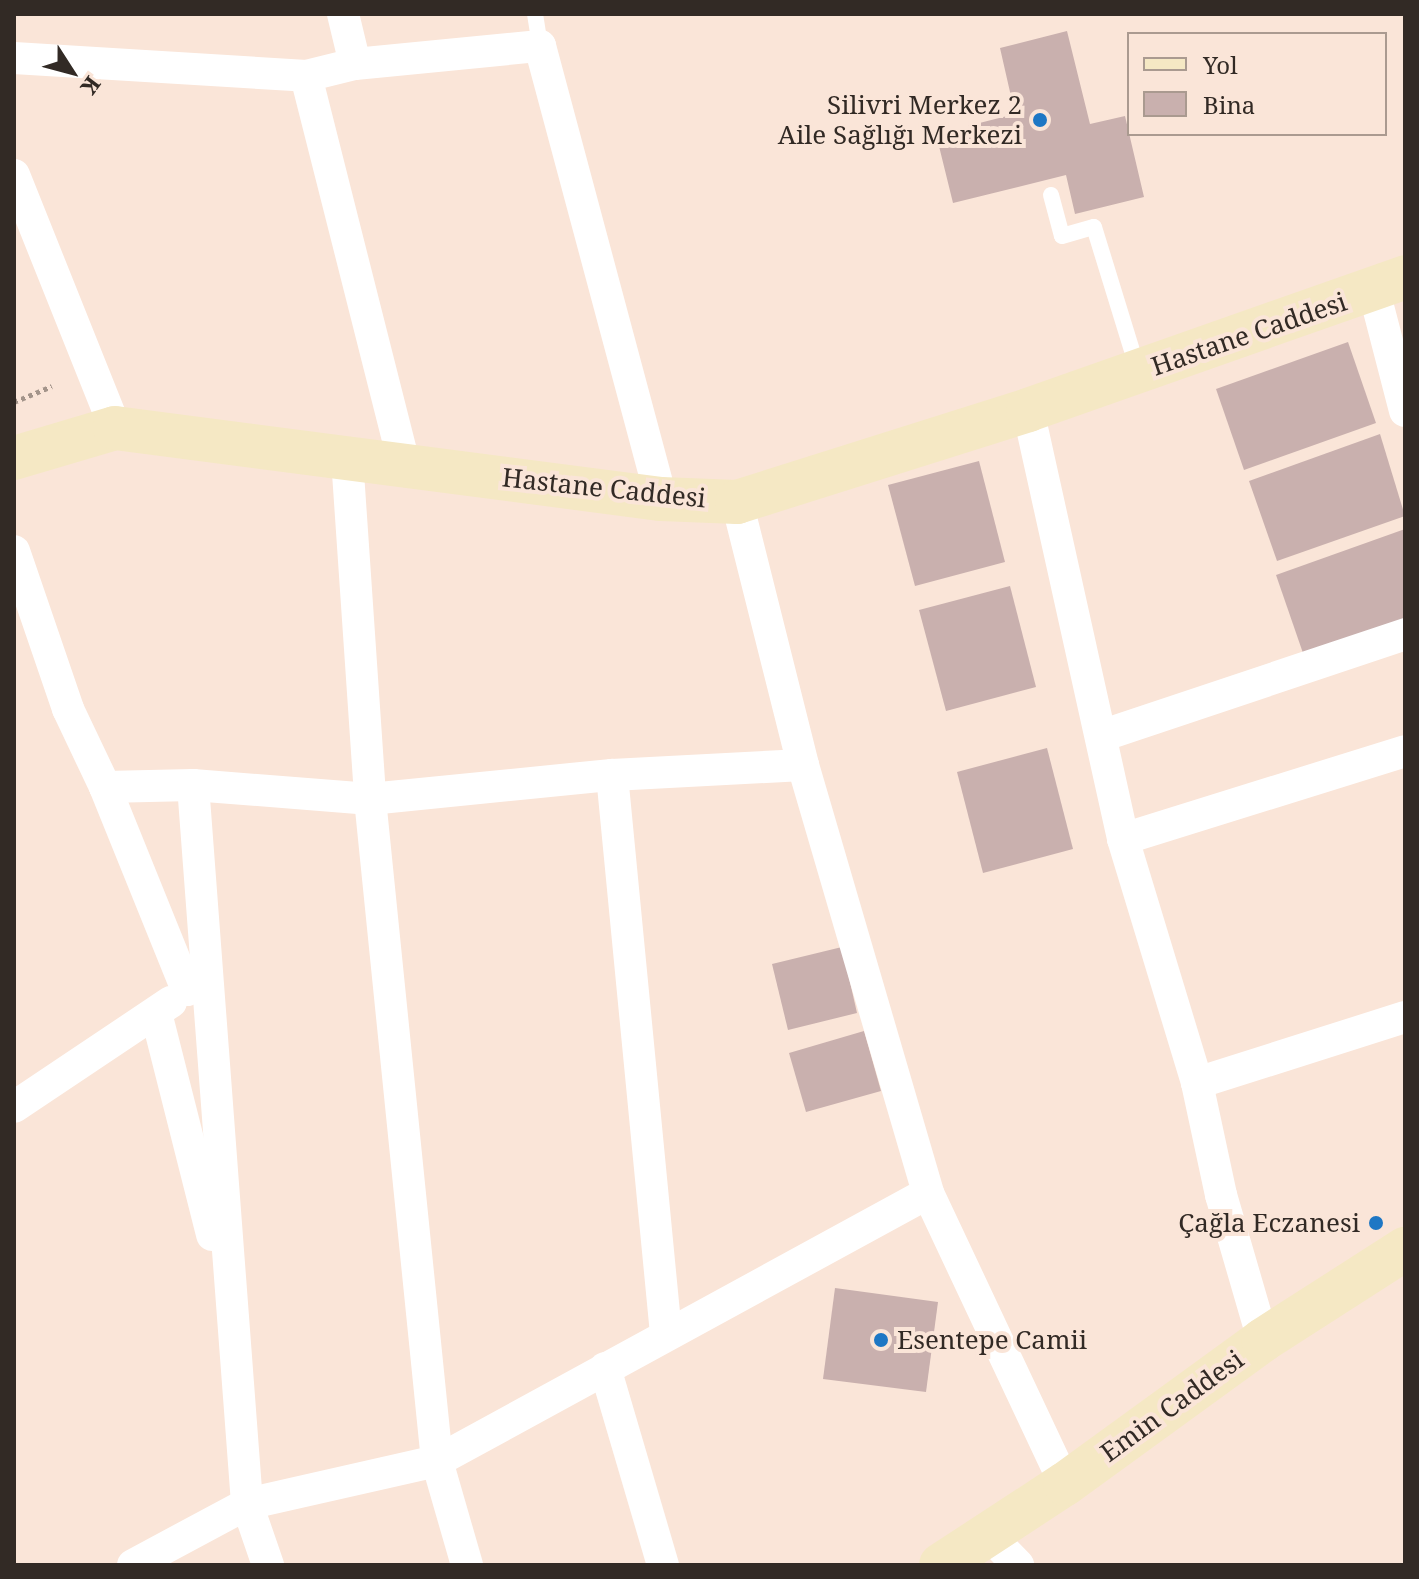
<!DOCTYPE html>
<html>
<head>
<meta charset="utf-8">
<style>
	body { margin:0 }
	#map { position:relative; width:1419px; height:1579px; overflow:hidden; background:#fae5d8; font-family:"Noto Serif",serif }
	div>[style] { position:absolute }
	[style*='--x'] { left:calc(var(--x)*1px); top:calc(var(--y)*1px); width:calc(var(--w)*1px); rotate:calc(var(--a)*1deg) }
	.building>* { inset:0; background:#c9b0ae }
	.path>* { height:5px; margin-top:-2.5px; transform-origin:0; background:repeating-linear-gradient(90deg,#a3948a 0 4px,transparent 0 8px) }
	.lane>* { height:16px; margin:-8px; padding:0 8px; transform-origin:8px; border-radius:8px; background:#fff }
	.street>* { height:32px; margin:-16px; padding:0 16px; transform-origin:16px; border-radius:16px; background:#fff }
	.secondary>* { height:44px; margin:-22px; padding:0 22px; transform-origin:22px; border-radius:22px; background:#f5e8c4 }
	.dots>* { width:22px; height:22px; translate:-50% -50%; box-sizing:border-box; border:4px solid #fae5d8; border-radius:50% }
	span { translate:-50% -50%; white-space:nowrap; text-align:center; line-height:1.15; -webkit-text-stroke:8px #fae5d8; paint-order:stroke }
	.poi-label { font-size:26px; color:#322a25 }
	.right { translate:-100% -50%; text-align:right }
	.left { translate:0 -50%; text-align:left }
	.street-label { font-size:26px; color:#322a25 }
	.frame { position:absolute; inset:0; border:16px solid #322a25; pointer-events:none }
	.legend { position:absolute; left:1127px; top:32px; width:260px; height:104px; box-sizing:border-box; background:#fae5d8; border:2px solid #aa9a90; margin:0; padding:10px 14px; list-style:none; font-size:24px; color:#322a25 }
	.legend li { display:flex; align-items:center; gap:16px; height:40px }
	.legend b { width:40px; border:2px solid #aa9a90 }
	.north { position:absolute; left:32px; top:32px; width:80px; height:80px; -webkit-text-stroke:6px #fae5d8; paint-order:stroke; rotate:126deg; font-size:22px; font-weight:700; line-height:32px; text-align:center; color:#322a25 }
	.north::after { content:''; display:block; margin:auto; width:28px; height:36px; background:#322a25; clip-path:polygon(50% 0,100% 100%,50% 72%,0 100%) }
</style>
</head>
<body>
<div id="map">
	<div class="building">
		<i style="clip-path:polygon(1067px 31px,1090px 124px,1125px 116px,1144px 197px,1075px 214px,1066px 175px,953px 203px,936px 134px,1015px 114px,1000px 48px)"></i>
		<i style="clip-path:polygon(1348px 342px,1376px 423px,1244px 470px,1216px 389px)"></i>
		<i style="clip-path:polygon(1380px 434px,1405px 516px,1277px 561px,1249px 481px)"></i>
		<i style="clip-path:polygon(979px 461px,1005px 562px,915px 586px,888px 485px)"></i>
		<i style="clip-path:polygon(1405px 529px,1405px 620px,1304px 656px,1276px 575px)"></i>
		<i style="clip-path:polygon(1010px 586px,1036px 687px,946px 711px,919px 610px)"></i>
		<i style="clip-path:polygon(1047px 748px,1073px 849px,983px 873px,957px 772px)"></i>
		<i style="clip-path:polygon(842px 947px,857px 1013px,788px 1030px,772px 964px)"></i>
		<i style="clip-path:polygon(864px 1031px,881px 1091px,806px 1112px,789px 1053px)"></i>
		<i style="clip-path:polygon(835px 1288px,938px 1302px,926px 1392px,823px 1379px)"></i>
	</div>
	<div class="path">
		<i style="--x:14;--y:402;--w:41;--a:-22.8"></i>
	</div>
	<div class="lane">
		<i style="--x:535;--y:14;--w:32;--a:81"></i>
		<i style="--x:1051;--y:195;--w:42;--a:75"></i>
		<i style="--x:1062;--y:236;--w:33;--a:-16"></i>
		<i style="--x:1094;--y:227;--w:150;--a:72.9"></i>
	</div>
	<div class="street">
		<i style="--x:343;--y:14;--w:51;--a:76.5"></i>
		<i style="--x:14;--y:58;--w:293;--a:3.5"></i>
		<i style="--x:306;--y:76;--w:50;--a:-13.8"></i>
		<i style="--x:355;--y:64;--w:186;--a:-5.6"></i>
		<i style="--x:540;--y:46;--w:469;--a:75"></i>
		<i style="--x:306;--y:76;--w:400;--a:75.8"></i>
		<i style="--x:14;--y:175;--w:272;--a:68.2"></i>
		<i style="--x:1374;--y:291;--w:124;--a:75.5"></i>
		<i style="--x:1028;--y:410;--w:439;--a:77.5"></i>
		<i style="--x:1123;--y:839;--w:255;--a:73.1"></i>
		<i style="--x:1197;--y:1083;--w:115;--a:77.9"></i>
		<i style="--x:1221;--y:1195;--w:151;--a:73.8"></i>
		<i style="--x:347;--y:458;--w:342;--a:86.1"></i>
		<i style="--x:370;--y:799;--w:665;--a:84.22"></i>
		<i style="--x:437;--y:1461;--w:108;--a:73.9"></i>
		<i style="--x:737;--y:502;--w:271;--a:75.9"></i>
		<i style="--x:803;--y:765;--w:446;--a:73.7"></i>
		<i style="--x:928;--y:1193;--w:322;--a:64.8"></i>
		<i style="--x:14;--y:551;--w:167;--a:71.1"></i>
		<i style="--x:68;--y:709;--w:86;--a:64.6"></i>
		<i style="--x:105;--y:787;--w:219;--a:68"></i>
		<i style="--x:1101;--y:736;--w:321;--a:-18.5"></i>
		<i style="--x:612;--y:775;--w:562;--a:84.48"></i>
		<i style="--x:193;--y:785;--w:721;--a:85.7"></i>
		<i style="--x:247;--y:1504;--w:65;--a:71"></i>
		<i style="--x:105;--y:787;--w:88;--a:-1.3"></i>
		<i style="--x:193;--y:785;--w:178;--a:4.5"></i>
		<i style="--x:370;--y:799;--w:243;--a:-5.7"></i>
		<i style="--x:612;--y:775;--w:191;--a:-3"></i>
		<i style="--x:1123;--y:839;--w:295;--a:-17.3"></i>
		<i style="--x:156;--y:1013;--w:229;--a:75.8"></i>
		<i style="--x:1197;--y:1083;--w:218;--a:-17.6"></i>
		<i style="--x:14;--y:1107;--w:189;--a:-33.8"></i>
		<i style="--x:605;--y:1368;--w:205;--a:73.6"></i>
		<i style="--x:989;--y:1535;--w:42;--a:46"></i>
		<i style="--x:133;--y:1565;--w:129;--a:-28.2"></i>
		<i style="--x:247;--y:1504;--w:195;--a:-12.8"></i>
		<i style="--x:437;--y:1461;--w:559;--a:-28.63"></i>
	</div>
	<div class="secondary">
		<i style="--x:14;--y:458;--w:105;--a:-16.5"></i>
		<i style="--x:115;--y:428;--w:551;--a:7.41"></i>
		<i style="--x:661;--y:499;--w:76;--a:2.3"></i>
		<i style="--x:737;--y:502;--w:305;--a:-17.5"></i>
		<i style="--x:1028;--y:410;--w:400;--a:-19.4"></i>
		<i style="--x:941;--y:1565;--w:148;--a:-33.2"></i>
		<i style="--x:1065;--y:1484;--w:245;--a:-36"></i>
		<i style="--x:1263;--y:1340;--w:169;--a:-32.7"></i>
	</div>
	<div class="dots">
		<i style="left:1040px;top:120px;background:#1e77c4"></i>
		<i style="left:1376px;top:1223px;background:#1e77c4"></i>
		<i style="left:881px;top:1340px;background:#1e77c4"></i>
	</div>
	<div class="poi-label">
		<span class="right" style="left:1022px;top:120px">Silivri Merkez 2<br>Aile Sağlığı Merkezi</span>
		<span class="right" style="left:1360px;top:1223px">Çağla Eczanesi</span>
		<span class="left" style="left:897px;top:1340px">Esentepe Camii</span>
	</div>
	<div class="street-label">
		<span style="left:1249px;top:334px;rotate:-19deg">Hastane Caddesi</span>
		<span style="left:604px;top:488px;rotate:6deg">Hastane Caddesi</span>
		<span style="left:1172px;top:1406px;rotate:-36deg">Emin Caddesi</span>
	</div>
	<div class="frame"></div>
	<ul class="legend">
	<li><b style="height:10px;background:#f5e8c4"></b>Yol</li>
	<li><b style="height:22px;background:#c9b0ae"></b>Bina</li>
	</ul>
	<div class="north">K</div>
</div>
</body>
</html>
